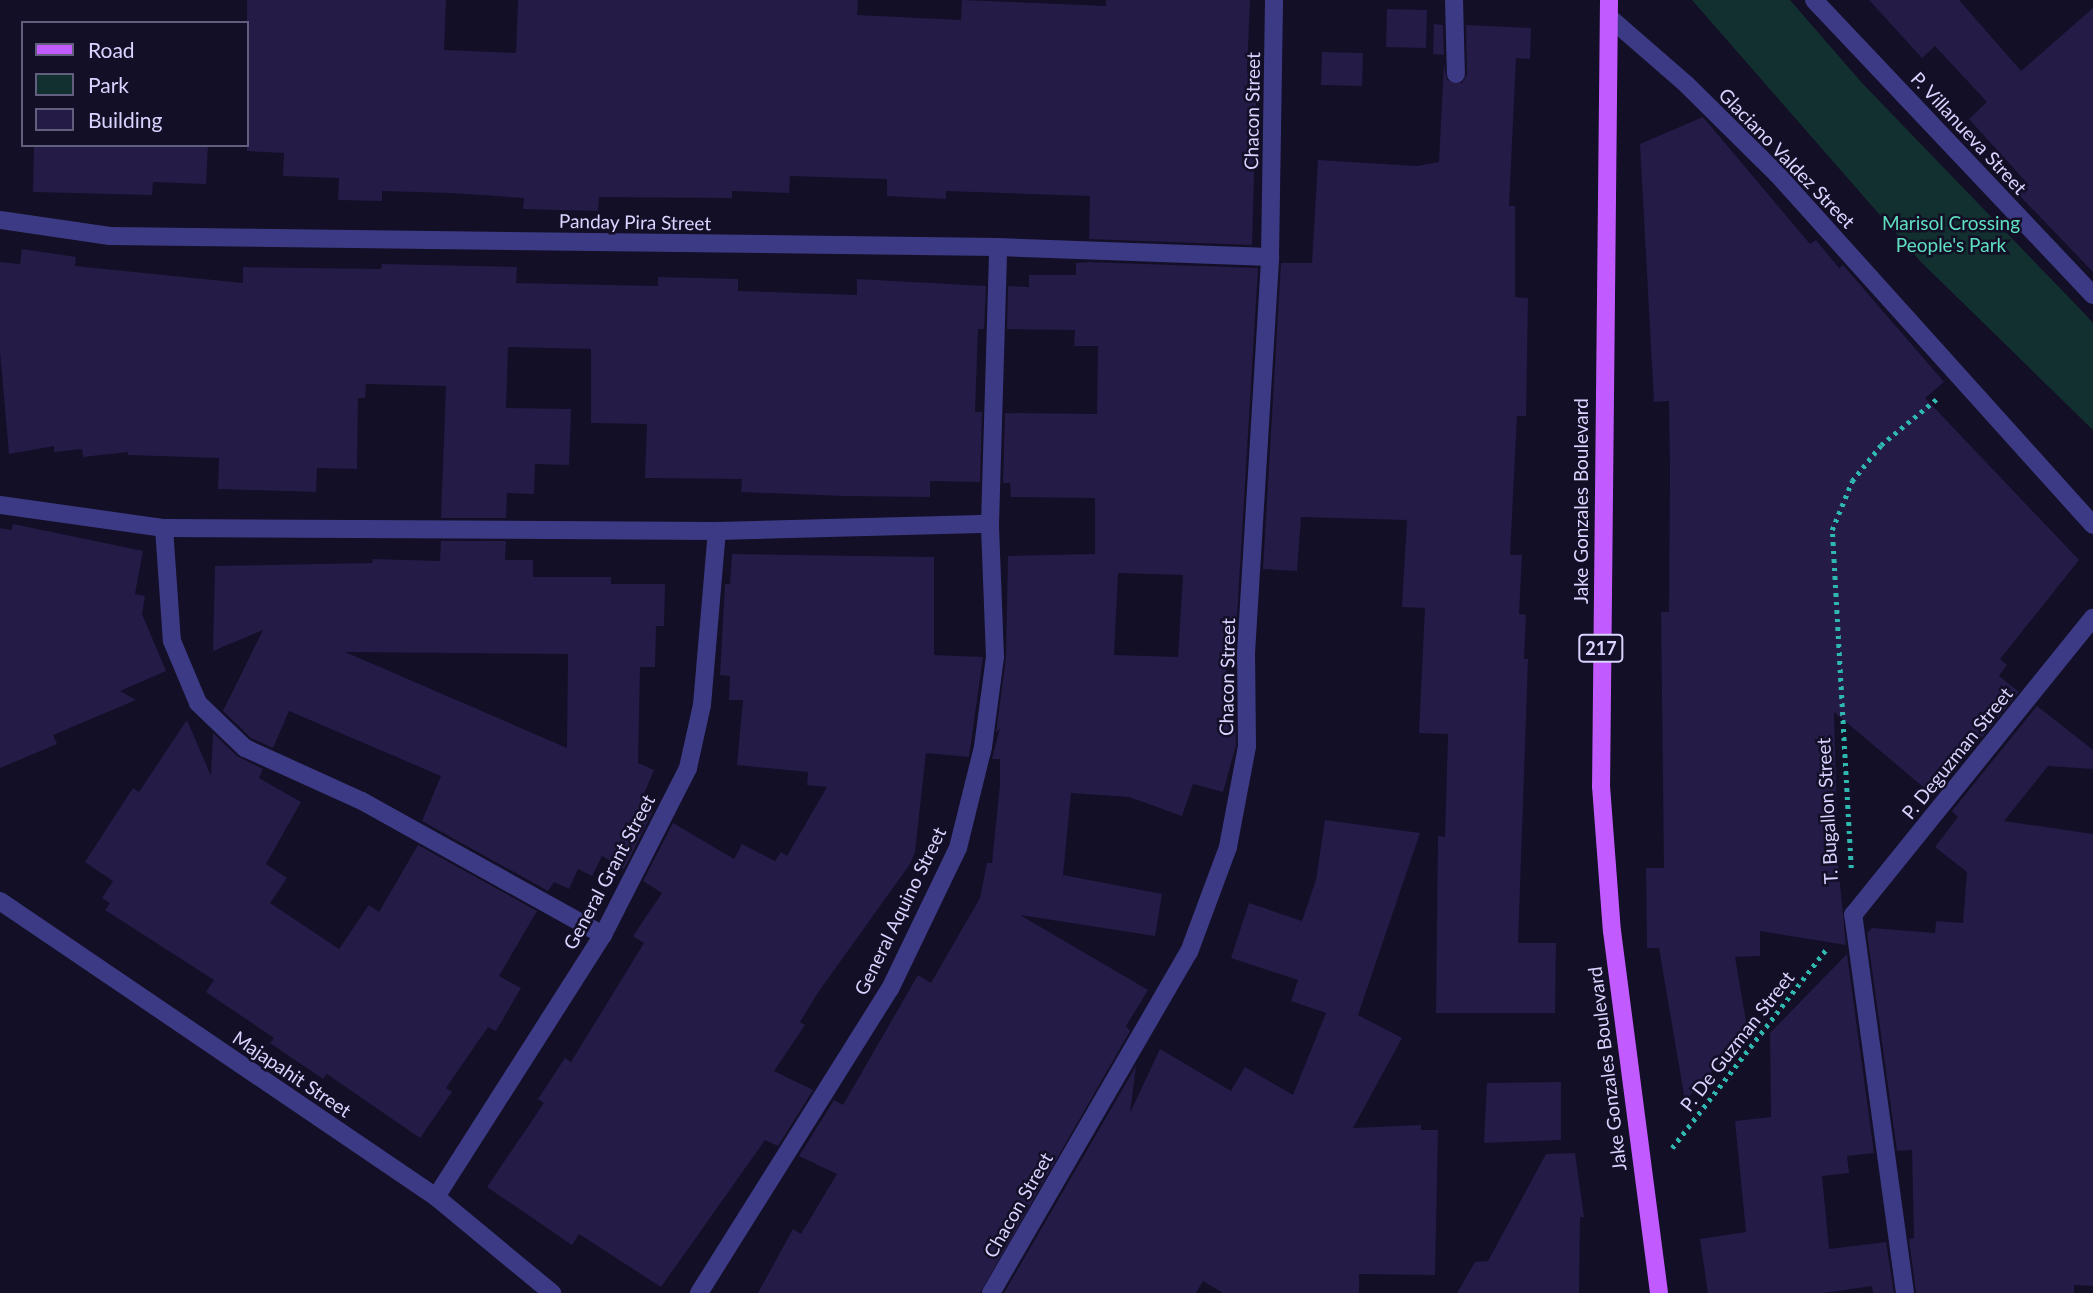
<!DOCTYPE html>
<html>
<head>
<meta charset="utf-8">
<style>
	body { margin:0 }
	#map { position:relative; width:2093px; height:1293px; overflow:hidden; background:#130f26; font-family:Lato,sans-serif }
	div>[style] { position:absolute }
	[style*='--x'] { left:calc(var(--x)*1px); top:calc(var(--y)*1px); width:calc(var(--w)*1px); rotate:calc(var(--a)*1deg) }
	.green>* { inset:0; background:#12302f }
	.building>* { inset:0; background:#241b47 }
	.path>* { height:4.5px; margin-top:-2.25px; transform-origin:0; background:repeating-linear-gradient(90deg,#2fb8b0 0 3.5px,transparent 0 8.5px) }
	.service>* { height:18px; margin:-9px; padding:0 9px; transform-origin:9px; border-radius:9px; background:#3d3a85 }
	.minor>* { height:18px; margin:-9px; padding:0 9px; transform-origin:9px; border-radius:9px; background:#3d3a85 }
	.tertiary>* { height:18px; margin:-9px; padding:0 9px; transform-origin:9px; border-radius:9px; background:#3d3a85 }
	.primary>* { height:18px; margin:-9px; padding:0 9px; transform-origin:9px; border-radius:9px; background:#c25bff }
	span { translate:-50% -50%; white-space:nowrap; text-align:center; line-height:1.15; -webkit-text-stroke:5px #130f26; paint-order:stroke }
	.shield-label span { padding:2px 5px; background:#130f26; border:2px solid; border-radius:5px; -webkit-text-stroke-width:0 }
	.shield-label { font-size:18px; color:#d9d4ff; font-weight:700 }
	.street-label { font-size:19px; color:#d9d4ff }
	.park-label { font-size:19px; color:#5fe0c0 }
	.legend { position:absolute; left:21px; top:21px; width:228px; height:126px; box-sizing:border-box; background:#130f26; border:2px solid #625e7d; margin:0; padding:9px 12px; list-style:none; font-size:21px; color:#d9d4ff }
	.legend li { display:flex; align-items:center; gap:14px; height:35px }
	.legend b { width:35px; border:2px solid #625e7d }
</style>
</head>
<body>
<div id="map">
	<div class="green">
		<i style="clip-path:polygon(1692px 0,1790px 0,1862px 83px,2083px 312px,2093px 323px,2093px 430px,1921px 262px)"></i>
	</div>
	<div class="building">
		<i style="clip-path:polygon(247px 0,446px 0,444px 50px,516px 53px,518px 0,858px 0,857px 15px,961px 20px,962px 0,1106px 6px,1106px 0,1250px 0,1247px 71px,1257px 72px,1252px 245px,1089px 239px,1090px 196px,946px 191px,946px 199px,887px 196px,887px 179px,790px 176px,789px 193px,732px 191px,732px 198px,599px 197px,598px 211px,523px 209px,524px 198px,451px 193px,382px 191px,382px 201px,338px 200px,339px 178px,283px 176px,284px 153px,247px 151px)"></i>
		<i style="clip-path:polygon(1869px 0,1959px 0,2021px 71px,2093px 8px,2093px 272px,2017px 193px,2027px 183px,1969px 119px,1987px 102px,1935px 46px,1922px 58px)"></i>
		<i style="clip-path:polygon(1387px 9px,1427px 10px,1426px 48px,1386px 47px)"></i>
		<i style="clip-path:polygon(1434px 24px,1443px 25px,1444px 55px,1433px 54px)"></i>
		<i style="clip-path:polygon(1466px 25px,1531px 28px,1530px 59px,1516px 58px,1509px 206px,1515px 206px,1515px 297px,1528px 298px,1526px 416px,1517px 416px,1510px 555px,1522px 555px,1519px 614px,1526px 615px,1524px 659px,1528px 659px,1518px 943px,1556px 943px,1555px 1013px,1436px 1013px,1438px 836px,1445px 837px,1448px 734px,1419px 733px,1425px 608px,1402px 607px,1407px 520px,1301px 517px,1297px 571px,1263px 569px,1281px 263px,1312px 263px,1318px 160px,1417px 166px,1439px 162px,1444px 63px,1447px 80px,1462px 83px,1467px 74px)"></i>
		<i style="clip-path:polygon(1322px 52px,1363px 53px,1362px 86px,1321px 85px)"></i>
		<i style="clip-path:polygon(1703px 117px,1810px 244px,1816px 240px,1839px 268px,1843px 265px,1944px 382px,1925px 398px,2079px 560px,2000px 659px,2007px 665px,1999px 676px,2019px 692px,1934px 796px,1834px 712px,1838px 863px,1846px 945px,1760px 931px,1760px 956px,1735px 957px,1748px 1033px,1685px 1101px,1659px 948px,1647px 948px,1646px 868px,1664px 868px,1661px 612px,1669px 612px,1670px 472px,1669px 401px,1654px 402px,1640px 144px)"></i>
		<i style="clip-path:polygon(34px 145px,208px 145px,206px 184px,153px 182px,152px 195px,33px 192px)"></i>
		<i style="clip-path:polygon(22px 249px,76px 257px,75px 266px,243px 283px,243px 267px,381px 269px,382px 264px,517px 267px,516px 283px,658px 286px,658px 277px,738px 279px,738px 291px,857px 295px,857px 279px,986px 286px,984px 329px,978px 329px,975px 412px,982px 412px,980px 482px,930px 481px,930px 497px,845px 496px,741px 492px,742px 479px,645px 478px,647px 424px,591px 423px,591px 349px,508px 347px,506px 408px,571px 409px,569px 465px,535px 464px,534px 494px,507px 493px,506px 518px,441px 518px,446px 386px,366px 384px,365px 398px,358px 398px,357px 469px,317px 468px,316px 492px,218px 489px,219px 458px,128px 455px,128px 452px,83px 457px,82px 449px,54px 452px,54px 446px,9px 454px,0 352px,0 262px,20px 264px)"></i>
		<i style="clip-path:polygon(evenodd,1088px 262px,1258px 268px,1235px 650px,1227px 650px,1224px 707px,1235px 710px,1236px 745px,1223px 792px,1193px 784px,1182px 816px,1129px 797px,1071px 793px,1063px 875px,1162px 894px,1155px 936px,1020px 915px,1148px 990px,1126px 1026px,1130px 1031px,980px 1293px,758px 1293px,793px 1229px,801px 1234px,837px 1174px,799px 1156px,834px 1100px,843px 1105px,918px 975px,931px 983px,980px 898px,987px 863px,992px 863px,1000px 784px,1000px 759px,992px 759px,1000px 728px,996px 733px,1006px 658px,1008px 556px,1095px 554px,1095px 498px,1011px 497px,1010px 483px,1003px 483px,1005px 413px,1097px 414px,1098px 346px,1074px 346px,1075px 330px,1007px 329px,1008px 286px,1029px 287px,1029px 275px,1076px 275px,1076px 263px,1088px 262px,1118px 573px,1183px 575px,1178px 657px,1114px 655px,1118px 573px)"></i>
		<i style="clip-path:polygon(13px 524px,143px 551px,135px 594px,145px 596px,142px 614px,166px 671px,120px 691px,136px 700px,53px 735px,57px 744px,0 768px,0 528px,11px 530px)"></i>
		<i style="clip-path:polygon(evenodd,441px 541px,506px 541px,505px 560px,533px 560px,533px 577px,611px 577px,611px 584px,665px 584px,664px 626px,656px 626px,655px 667px,640px 667px,638px 763px,654px 770px,640px 803px,653px 811px,624px 869px,602px 856px,592px 876px,578px 869px,569px 889px,554px 882px,548px 891px,422px 821px,441px 776px,289px 711px,273px 748px,251px 738px,223px 711px,263px 630px,213px 651px,215px 566px,372px 563px,373px 559px,440px 561px,441px 541px,345px 652px,568px 654px,567px 748px,345px 652px)"></i>
		<i style="clip-path:polygon(732px 554px,934px 557px,934px 655px,983px 657px,969px 757px,926px 753px,915px 852px,910px 864px,817px 994px,800px 1022px,805px 1025px,774px 1071px,813px 1090px,778px 1146px,765px 1140px,661px 1287px,579px 1234px,572px 1245px,487px 1187px,544px 1103px,538px 1099px,565px 1058px,571px 1062px,644px 943px,633px 936px,662px 893px,643px 881px,673px 823px,734px 859px,742px 844px,775px 861px,781px 852px,787px 856px,827px 787px,807px 785px,808px 772px,737px 765px,743px 700px,729px 700px,730px 676px,720px 675px,725px 584px,730px 584px)"></i>
		<i style="clip-path:polygon(2037px 706px,2093px 750px,2093px 769px,2048px 766px,2004px 821px,2093px 834px,2093px 1286px,2074px 1285px,2074px 1293px,1916px 1293px,1909px 1239px,1914px 1238px,1912px 1150px,1897px 1151px,1867px 933px,1872px 928px,1935px 933px,1936px 921px,1963px 923px,1967px 872px,1935px 847px,1958px 817px,1952px 811px)"></i>
		<i style="clip-path:polygon(187px 720px,211px 776px,213px 733px,237px 756px,263px 769px,259px 778px,301px 802px,266px 864px,287px 878px,270px 903px,339px 949px,369px 905px,379px 912px,418px 845px,537px 911px,499px 976px,521px 988px,496px 1031px,488px 1027px,446px 1088px,452px 1092px,420px 1138px,327px 1074px,323px 1079px,270px 1043px,274px 1038px,206px 992px,214px 980px,105px 910px,110px 903px,102px 898px,113px 881px,85px 862px,133px 788px,139px 792px)"></i>
		<i style="clip-path:polygon(1325px 820px,1420px 833px,1358px 1015px,1402px 1038px,1353px 1128px,1421px 1125px,1421px 1130px,1438px 1130px,1435px 1275px,1359px 1274px,1359px 1293px,1223px 1293px,1203px 1281px,1196px 1293px,1004px 1293px,1136px 1066px,1130px 1113px,1160px 1049px,1231px 1091px,1245px 1067px,1293px 1095px,1326px 1013px,1291px 1001px,1298px 980px,1231px 958px,1249px 903px,1302px 921px,1316px 880px)"></i>
		<i style="clip-path:polygon(1847px 954px,1874px 1153px,1847px 1156px,1849px 1173px,1822px 1176px,1829px 1249px,1886px 1242px,1894px 1293px,1873px 1293px,1872px 1286px,1824px 1293px,1708px 1293px,1700px 1239px,1746px 1232px,1735px 1121px,1771px 1117px,1770px 1033px)"></i>
		<i style="clip-path:polygon(1561px 1082px,1561px 1140px,1484px 1143px,1487px 1083px)"></i>
		<i style="clip-path:polygon(1575px 1153px,1584px 1217px,1580px 1217px,1579px 1293px,1457px 1293px,1475px 1262px,1488px 1261px,1546px 1154px)"></i>
	</div>
	<div class="path">
		<i style="--x:1851;--y:868;--w:339;--a:-93.2"></i>
		<i style="--x:1832;--y:530;--w:53;--a:-67.8"></i>
		<i style="--x:1852;--y:481;--w:46;--a:-51.1"></i>
		<i style="--x:1881;--y:445;--w:75;--a:-39.6"></i>
		<i style="--x:1672;--y:1148;--w:253;--a:-52.2"></i>
	</div>
	<div class="service">
		<i style="--x:1454;--y:0;--w:74;--a:88.5"></i>
	</div>
	<div class="minor">
		<i style="--x:1814;--y:0;--w:406;--a:46.6"></i>
		<i style="--x:0;--y:220;--w:111;--a:8.3"></i>
		<i style="--x:110;--y:236;--w:888;--a:0.71"></i>
		<i style="--x:998;--y:247;--w:272;--a:2.1"></i>
		<i style="--x:0;--y:505;--w:166;--a:8"></i>
		<i style="--x:164;--y:528;--w:553;--a:0.31"></i>
		<i style="--x:717;--y:531;--w:273;--a:-1.5"></i>
		<i style="--x:164;--y:528;--w:113;--a:86"></i>
		<i style="--x:172;--y:641;--w:67;--a:67.2"></i>
		<i style="--x:198;--y:703;--w:65;--a:43.8"></i>
		<i style="--x:245;--y:748;--w:128;--a:24.4"></i>
		<i style="--x:362;--y:801;--w:276;--a:29.1"></i>
		<i style="--x:0;--y:901;--w:527;--a:34.17"></i>
		<i style="--x:436;--y:1197;--w:151;--a:39.6"></i>
		<i style="--x:436;--y:1197;--w:311;--a:-57.5"></i>
		<i style="--x:603;--y:935;--w:187;--a:-63"></i>
		<i style="--x:688;--y:768;--w:65;--a:-77.5"></i>
		<i style="--x:702;--y:705;--w:175;--a:-85.1"></i>
		<i style="--x:699;--y:1293;--w:359;--a:-57.9"></i>
		<i style="--x:890;--y:989;--w:157;--a:-64.3"></i>
		<i style="--x:958;--y:848;--w:104;--a:-76.1"></i>
		<i style="--x:983;--y:747;--w:91;--a:-82.4"></i>
		<i style="--x:995;--y:657;--w:133;--a:-92.2"></i>
		<i style="--x:990;--y:524;--w:277;--a:-88.3"></i>
		<i style="--x:991;--y:1293;--w:394;--a:-59.9"></i>
		<i style="--x:1189;--y:952;--w:112;--a:-69.6"></i>
		<i style="--x:1228;--y:847;--w:103;--a:-79.3"></i>
		<i style="--x:1247;--y:746;--w:93;--a:-90.6"></i>
		<i style="--x:1246;--y:653;--w:397;--a:-86.5"></i>
		<i style="--x:1270;--y:257;--w:257;--a:-89.1"></i>
		<i style="--x:1905;--y:1293;--w:382;--a:-97.8"></i>
		<i style="--x:1853;--y:915;--w:382;--a:-51.1"></i>
	</div>
	<div class="tertiary">
		<i style="--x:1609;--y:17;--w:102;--a:41"></i>
		<i style="--x:1686;--y:84;--w:128;--a:44.7"></i>
		<i style="--x:1777;--y:174;--w:472;--a:48"></i>
	</div>
	<div class="primary">
		<i style="--x:1609;--y:0;--w:786;--a:90.58"></i>
		<i style="--x:1601;--y:786;--w:145;--a:85.7"></i>
		<i style="--x:1612;--y:931;--w:365;--a:82.6"></i>
	</div>
	<div class="shield-label">
		<span style="left:1601px;top:648px">217</span>
	</div>
	<div class="street-label">
		<span style="left:1252px;top:111px;rotate:-89deg">Chacon Street</span>
		<span style="left:1969px;top:133px;rotate:47deg">P. Villanueva Street</span>
		<span style="left:1787px;top:158px;rotate:46deg">Glaciano Valdez Street</span>
		<span style="left:635px;top:222px;rotate:1deg">Panday Pira Street</span>
		<span style="left:1581px;top:501px;rotate:-90deg">Jake Gonzales Boulevard</span>
		<span style="left:1227px;top:677px;rotate:-89deg">Chacon Street</span>
		<span style="left:1957px;top:753px;rotate:-51deg">P. Deguzman Street</span>
		<span style="left:1827px;top:811px;rotate:-93deg">T. Bugallon Street</span>
		<span style="left:609px;top:872px;rotate:-62deg">General Grant Street</span>
		<span style="left:900px;top:911px;rotate:-64deg">General Aquino Street</span>
		<span style="left:1737px;top:1041px;rotate:-52deg">P. De Guzman Street</span>
		<span style="left:1607px;top:1069px;rotate:-97deg">Jake Gonzales Boulevard</span>
		<span style="left:292px;top:1074px;rotate:34deg">Majapahit Street</span>
		<span style="left:1018px;top:1205px;rotate:-60deg">Chacon Street</span>
	</div>
	<div class="park-label">
		<span style="left:1951px;top:234px">Marisol Crossing<br>People's Park</span>
	</div>
	<ul class="legend">
	<li><b style="height:9px;background:#c25bff"></b>Road</li>
	<li><b style="height:19px;background:#12302f"></b>Park</li>
	<li><b style="height:19px;background:#241b47"></b>Building</li>
	</ul>
</div>
</body>
</html>
